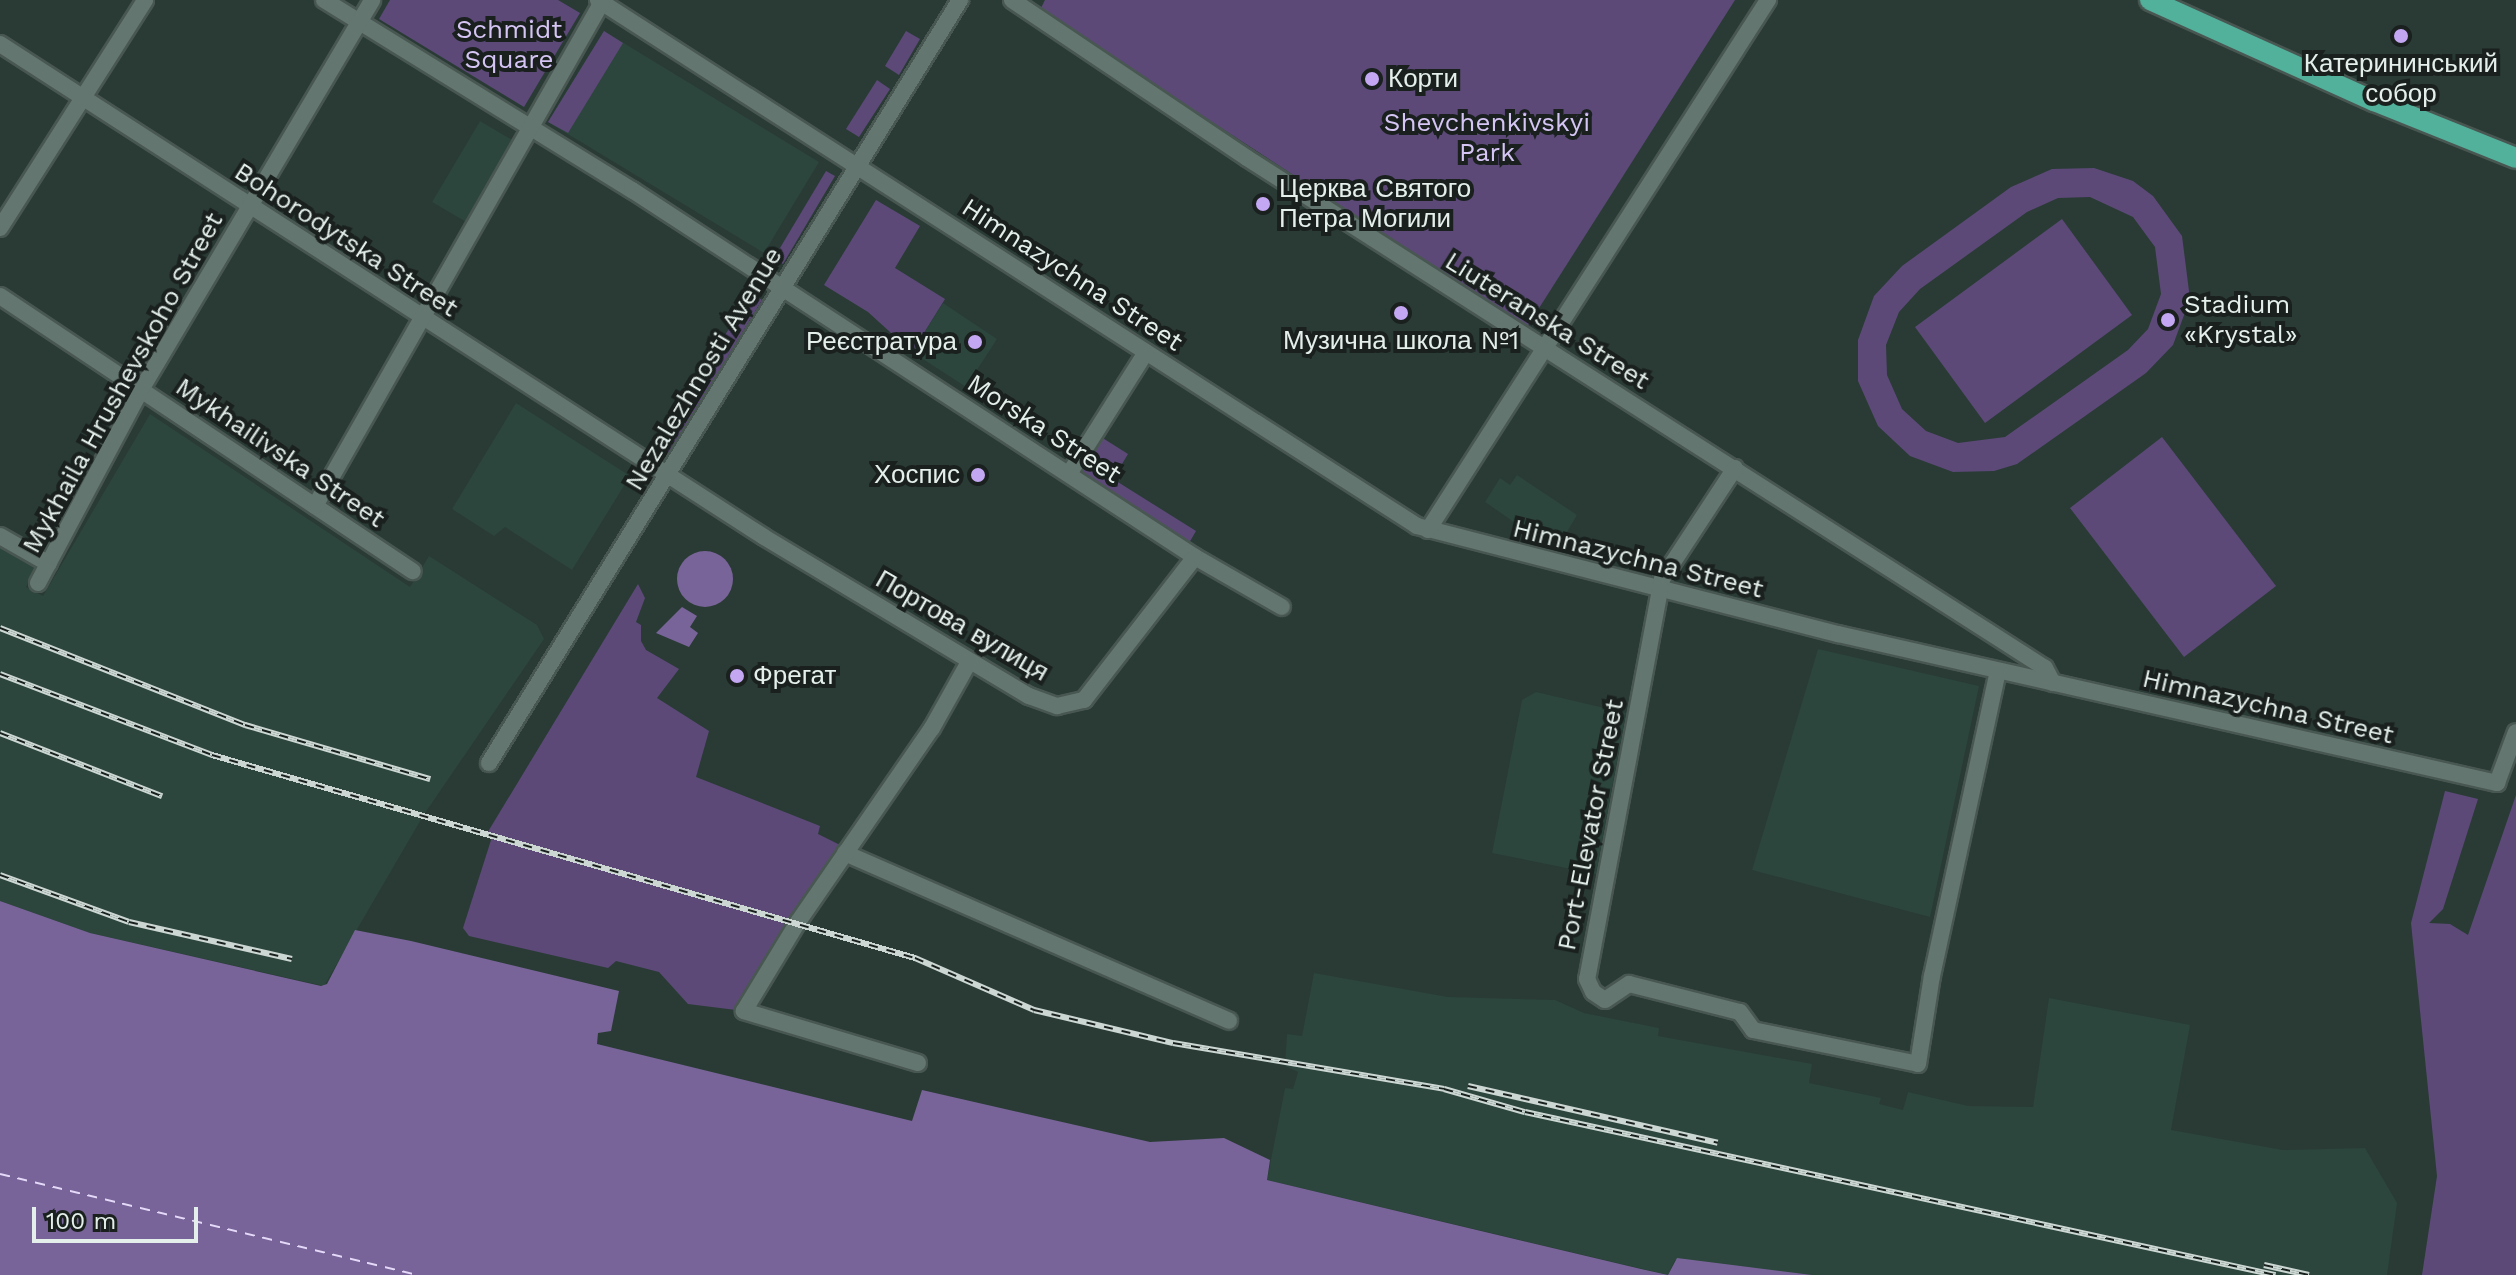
<!DOCTYPE html>
<html>
<head>
<meta charset="utf-8">
<style>
	body { margin:0 }
	#map { position:relative; width:2516px; height:1275px; overflow:hidden; background:#2a3b36; font-family:"Work Sans",sans-serif }
	div>[style] { position:absolute }
	[style*='--x'] { left:calc(var(--x)*1px); top:calc(var(--y)*1px); width:calc(var(--w)*1px); rotate:calc(var(--a)*1deg) }
	.built>* { inset:0; background:#2c453d }
	.green>* { inset:0; background:#5c4978 }
	.water>* { inset:0; background:#786498 }
	.round { border-radius:50% }
	.ferry>* { height:2px; margin-top:-1px; transform-origin:0; background:repeating-linear-gradient(90deg,#e4d9f9 0 10px,transparent 0 18px) }
	.roads { filter:drop-shadow(2px 0 #495752) drop-shadow(-2px 0 #495752) drop-shadow(0 2px #495752) drop-shadow(0 -2px #495752) }
	.minor>* { height:16px; margin:-8px; padding:0 8px; transform-origin:8px; border-radius:8px; background:#647670 }
	.major>* { height:20px; margin:-10px; padding:0 10px; transform-origin:10px; border-radius:10px; background:#51b19b }
	.rail>* { height:6px; margin-top:-3px; transform-origin:0; background:repeating-linear-gradient(90deg,#19201e 0 9px,#ccd7d3 0 18px); box-sizing:border-box; border-block:2px solid #ccd7d3 }
	.dots>* { width:22px; height:22px; translate:-50% -50%; box-sizing:border-box; border:4px solid #19201e; border-radius:50% }
	span { translate:-50% -50%; white-space:nowrap; text-align:center; line-height:1.15; -webkit-text-stroke:8px #19201e; paint-order:stroke }
	.park-label { font-size:26px; color:#d5c5f4 }
	.poi-label { font-size:26px; color:#e4eeea }
	.left { translate:0 -50%; text-align:left }
	.right { translate:-100% -50%; text-align:right }
	.street-label { font-size:26px; color:#e4eeea }
	.scale { position:absolute; left:32px; top:1207px; width:166px; height:36px; box-sizing:border-box; border:4px solid #e4eeea; border-top:0; padding-left:10px; font-size:24px; line-height:28px; white-space:nowrap; color:#e4eeea; -webkit-text-stroke:6px #19201e; paint-order:stroke }
</style>
</head>
<body>
<div id="map">
	<div class="built">
		<i style="clip-path:polygon(604px 31px,819px 162px,764px 253px,548px 122px)"></i>
		<i style="clip-path:polygon(480px 121px,514px 141px,466px 222px,432px 202px)"></i>
		<i style="clip-path:polygon(943px 303px,997px 339px,966px 387px,912px 352px)"></i>
		<i style="clip-path:polygon(516px 403px,630px 476px,572px 570px,505px 527px,494px 536px,452px 509px)"></i>
		<i style="clip-path:polygon(150px 414px,410px 587px,429px 556px,537px 625px,544px 639px,423px 816px,324px 986px,90px 933px,0 901px,0 543px,38px 565px,26px 587px,43px 596px)"></i>
		<i style="clip-path:polygon(1517px 475px,1577px 515px,1561px 542px,1521px 527px,1485px 502px,1500px 478px,1510px 485px)"></i>
		<i style="clip-path:polygon(1818px 649px,1979px 686px,1930px 917px,1752px 870px)"></i>
		<i style="clip-path:polygon(1536px 692px,1626px 713px,1596px 874px,1492px 853px,1522px 700px)"></i>
		<i style="clip-path:polygon(1314px 973px,1448px 997px,1555px 1000px,1584px 1013px,1659px 1028px,1658px 1036px,1812px 1064px,1809px 1083px,1881px 1098px,1879px 1104px,1903px 1110px,1908px 1092px,1968px 1106px,2033px 1107px,2049px 998px,2190px 1025px,2171px 1130px,2283px 1150px,2365px 1148px,2397px 1203px,2387px 1275px,1812px 1275px,1675px 1260px,1668px 1275px,1267px 1180px,1285px 1088px,1293px 1089px,1298px 1072px,1285px 1066px,1287px 1034px,1302px 1036px)"></i>
	</div>
	<div class="green">
		<i style="clip-path:polygon(390px 0,558px 0,580px 13px,524px 107px,379px 19px)"></i>
		<i style="clip-path:polygon(1045px 0,1735px 0,1527px 327px,1040px 10px)"></i>
		<i style="clip-path:polygon(604px 31px,623px 43px,568px 133px,548px 122px)"></i>
		<i style="clip-path:polygon(906px 31px,920px 39px,899px 75px,885px 66px)"></i>
		<i style="clip-path:polygon(877px 80px,890px 89px,859px 137px,846px 129px)"></i>
		<i style="clip-path:polygon(evenodd,2094px 168px,2133px 181px,2153px 196px,2182px 236px,2190px 299px,2173px 345px,2146px 373px,2017px 464px,1994px 471px,1953px 472px,1910px 456px,1878px 426px,1858px 381px,1858px 340px,1874px 296px,1902px 266px,2011px 187px,2052px 169px,2094px 168px,2090px 197px,2133px 217px,2155px 247px,2161px 294px,2148px 329px,2128px 350px,2005px 437px,1958px 443px,1926px 431px,1902px 409px,1887px 375px,1886px 345px,1899px 312px,1920px 289px,2027px 212px,2058px 198px,2090px 197px)"></i>
		<i style="clip-path:polygon(826px 171px,835px 176px,783px 264px,774px 258px)"></i>
		<i style="clip-path:polygon(876px 200px,920px 226px,895px 268px,945px 299px,912px 352px,868px 312px,824px 285px)"></i>
		<i style="clip-path:polygon(2062px 219px,2132px 315px,1985px 423px,1915px 327px)"></i>
		<i style="clip-path:polygon(751px 293px,762px 300px,668px 454px,656px 447px)"></i>
		<i style="clip-path:polygon(1101px 437px,1128px 454px,1113px 479px,1196px 531px,1189px 543px,1084px 475px,1081px 467px)"></i>
		<i style="clip-path:polygon(2162px 437px,2276px 586px,2184px 657px,2070px 508px)"></i>
		<i style="clip-path:polygon(638px 584px,645px 598px,636px 622px,641px 625px,641px 641px,646px 650px,679px 669px,657px 698px,709px 731px,696px 777px,820px 826px,818px 834px,848px 849px,744px 1011px,688px 1004px,659px 972px,616px 961px,608px 968px,469px 936px,463px 928px,492px 837px,486px 835px)"></i>
		<i style="clip-path:polygon(2445px 791px,2478px 799px,2443px 909px,2429px 923px,2450px 924px,2468px 935px,2516px 795px,2516px 1275px,2422px 1275px,2437px 1176px,2411px 923px)"></i>
	</div>
	<div class="water">
		<i class="round" style="left:677px;top:551px;width:56px;height:56px"></i>
		<i style="clip-path:polygon(682px 607px,697px 616px,690px 627px,698px 633px,689px 647px,656px 633px)"></i>
		<i style="clip-path:polygon(0 901px,90px 933px,321px 986px,327px 984px,355px 930px,411px 941px,619px 991px,611px 1031px,598px 1033px,597px 1044px,912px 1121px,922px 1090px,1150px 1142px,1224px 1138px,1270px 1160px,1267px 1180px,1641px 1269px,1668px 1275px,1677px 1258px,1812px 1275px,0 1275px)"></i>
	</div>
	<div class="ferry">
		<i style="--x:0;--y:1174;--w:429;--a:13.6"></i>
	</div>
	<div class="roads">
		<div class="minor">
			<i style="--x:324;--y:0;--w:362;--a:31.7"></i>
			<i style="--x:632;--y:190;--w:672;--a:33.1"></i>
			<i style="--x:1195;--y:557;--w:100;--a:29.9"></i>
			<i style="--x:598;--y:0;--w:973;--a:32.71"></i>
			<i style="--x:1417;--y:526;--w:435;--a:14.4"></i>
			<i style="--x:1838;--y:634;--w:676;--a:12.74"></i>
			<i style="--x:2497;--y:783;--w:54;--a:-69.6"></i>
			<i style="--x:1012;--y:0;--w:283;--a:33.9"></i>
			<i style="--x:1247;--y:158;--w:947;--a:32.58"></i>
			<i style="--x:2045;--y:668;--w:17;--a:62"></i>
			<i style="--x:0;--y:44;--w:909;--a:32.83"></i>
			<i style="--x:764;--y:537;--w:309;--a:31"></i>
			<i style="--x:1029;--y:696;--w:30;--a:20"></i>
			<i style="--x:1057;--y:706;--w:28;--a:-13"></i>
			<i style="--x:1084;--y:700;--w:181;--a:-52.2"></i>
			<i style="--x:0;--y:228;--w:270;--a:-57.5"></i>
			<i style="--x:0;--y:296;--w:496;--a:33.7"></i>
			<i style="--x:1735;--y:468;--w:133;--a:123.3"></i>
			<i style="--x:1662;--y:579;--w:407;--a:100.6"></i>
			<i style="--x:1587;--y:979;--w:14;--a:65"></i>
			<i style="--x:1593;--y:992;--w:14;--a:34"></i>
			<i style="--x:1605;--y:1000;--w:29;--a:-34"></i>
			<i style="--x:1629;--y:984;--w:114;--a:14.2"></i>
			<i style="--x:1740;--y:1012;--w:22;--a:54"></i>
			<i style="--x:1753;--y:1030;--w:168;--a:11.6"></i>
			<i style="--x:1918;--y:1064;--w:89;--a:-81"></i>
			<i style="--x:1932;--y:976;--w:311;--a:-77.8"></i>
			<i style="--x:1069;--y:474;--w:144;--a:-57.7"></i>
			<i style="--x:315;--y:506;--w:580;--a:-60.34"></i>
			<i style="--x:1428;--y:530;--w:630;--a:-57.32"></i>
			<i style="--x:0;--y:536;--w:56;--a:29.7"></i>
			<i style="--x:38;--y:583;--w:221;--a:-61.9"></i>
			<i style="--x:142;--y:388;--w:451;--a:-59.3"></i>
			<i style="--x:489;--y:763;--w:897;--a:-58.31"></i>
			<i style="--x:845;--y:853;--w:419;--a:23.6"></i>
			<i style="--x:918;--y:1063;--w:182;--a:-163.4"></i>
			<i style="--x:744;--y:1011;--w:104;--a:-58.8"></i>
			<i style="--x:798;--y:922;--w:236;--a:-55.4"></i>
			<i style="--x:932;--y:728;--w:76;--a:-60.7"></i>
		</div>
		<div class="major">
			<i style="--x:2150;--y:0;--w:246;--a:24.3"></i>
			<i style="--x:2374;--y:101;--w:153;--a:21.9"></i>
		</div>
	</div>
	<div class="rail">
		<i style="--x:0;--y:628;--w:264;--a:21.6"></i>
		<i style="--x:245;--y:725;--w:193;--a:16.3"></i>
		<i style="--x:0;--y:674;--w:227;--a:20.9"></i>
		<i style="--x:212;--y:755;--w:732;--a:16.11"></i>
		<i style="--x:915;--y:958;--w:130;--a:23.6"></i>
		<i style="--x:1034;--y:1010;--w:143;--a:13.4"></i>
		<i style="--x:1173;--y:1043;--w:275;--a:9.6"></i>
		<i style="--x:1444;--y:1089;--w:84;--a:15.9"></i>
		<i style="--x:1525;--y:1112;--w:768;--a:12.26"></i>
		<i style="--x:0;--y:733;--w:174;--a:21.3"></i>
		<i style="--x:0;--y:875;--w:137;--a:20"></i>
		<i style="--x:129;--y:922;--w:167;--a:12.8"></i>
		<i style="--x:1468;--y:1086;--w:256;--a:12.8"></i>
		<i style="--x:2264;--y:1265;--w:46;--a:12.5"></i>
	</div>
	<div class="dots">
		<i style="left:2401px;top:36px;background:#c3a7f2"></i>
		<i style="left:1372px;top:79px;background:#c3a7f2"></i>
		<i style="left:1263px;top:204px;background:#c3a7f2"></i>
		<i style="left:1401px;top:313px;background:#c3a7f2"></i>
		<i style="left:2168px;top:320px;background:#c3a7f2"></i>
		<i style="left:975px;top:342px;background:#c3a7f2"></i>
		<i style="left:978px;top:475px;background:#c3a7f2"></i>
		<i style="left:737px;top:676px;background:#c3a7f2"></i>
	</div>
	<div class="park-label">
		<span style="left:509px;top:45px">Schmidt<br>Square</span>
		<span style="left:1487px;top:138px">Shevchenkivskyi<br>Park</span>
	</div>
	<div class="poi-label">
		<span style="left:2401px;top:79px">Катерининський<br>собор</span>
		<span class="left" style="left:1388px;top:79px">Корти</span>
		<span class="left" style="left:1279px;top:204px">Церква Святого<br>Петра Могили</span>
		<span class="left" style="left:2184px;top:320px">Stadium<br>«Krystal»</span>
		<span style="left:1401px;top:341px">Музична школа №1</span>
		<span class="right" style="left:957px;top:342px">Реєстратура</span>
		<span class="right" style="left:960px;top:475px">Хоспис</span>
		<span class="left" style="left:753px;top:676px">Фрегат</span>
	</div>
	<div class="street-label">
		<span style="left:346px;top:240px;rotate:33deg">Bohorodytska Street</span>
		<span style="left:1072px;top:275px;rotate:33deg">Himnazychna Street</span>
		<span style="left:1547px;top:321px;rotate:32deg">Liuteranska Street</span>
		<span style="left:704px;top:369px;rotate:-59deg">Nezalezhnosti Avenue</span>
		<span style="left:123px;top:383px;rotate:-61deg">Mykhaila Hrushevskoho Street</span>
		<span style="left:1044px;top:429px;rotate:33deg">Morska Street</span>
		<span style="left:280px;top:453px;rotate:34deg">Mykhailivska Street</span>
		<span style="left:1638px;top:559px;rotate:14deg">Himnazychna Street</span>
		<span style="left:962px;top:626px;rotate:30deg">Портова вулиця</span>
		<span style="left:2268px;top:707px;rotate:13deg">Himnazychna Street</span>
		<span style="left:1591px;top:825px;rotate:-79deg">Port-Elevator Street</span>
	</div>
	<div class="scale">100 m</div>
</div>
</body>
</html>
